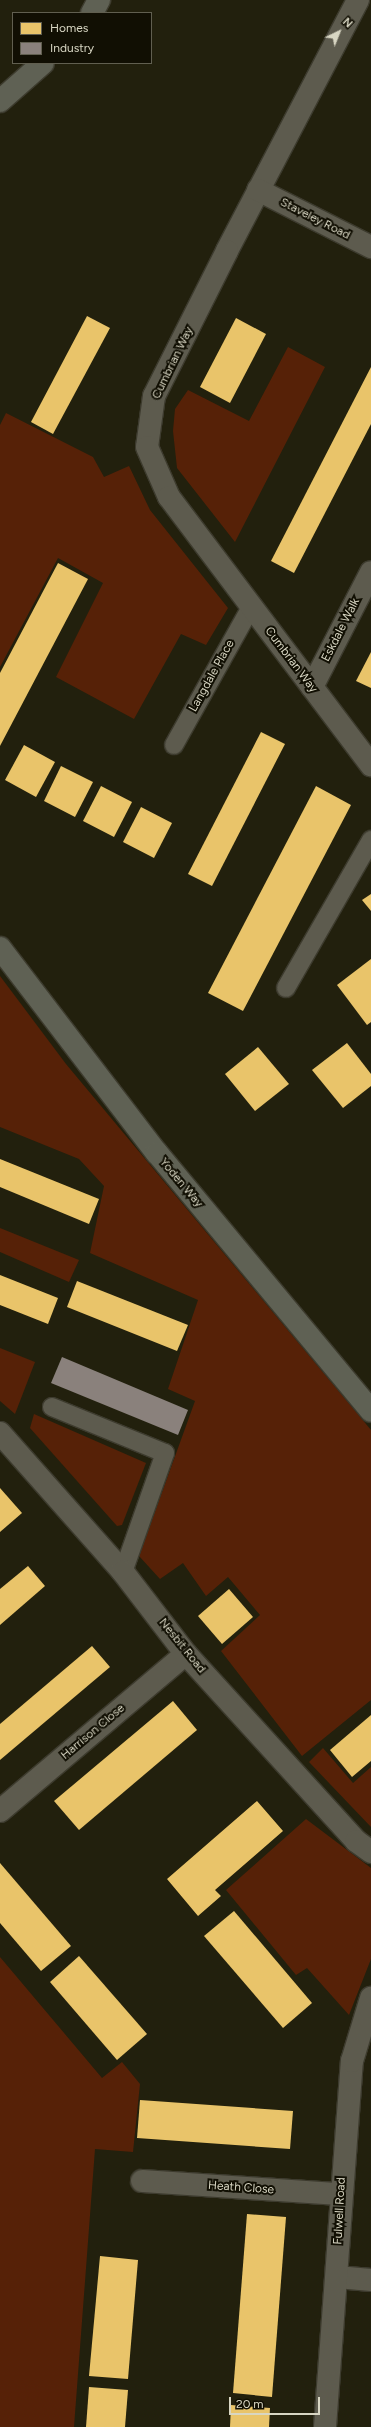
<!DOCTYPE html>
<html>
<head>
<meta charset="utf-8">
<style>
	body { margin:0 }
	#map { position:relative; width:371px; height:2427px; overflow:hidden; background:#22200d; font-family:Figtree,sans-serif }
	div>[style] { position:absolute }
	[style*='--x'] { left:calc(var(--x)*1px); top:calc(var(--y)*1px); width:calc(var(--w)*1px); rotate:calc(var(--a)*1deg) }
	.green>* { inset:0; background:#562107 }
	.homes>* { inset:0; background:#e9c46a }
	.industry>* { inset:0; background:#8a817c }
	.roads { filter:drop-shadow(1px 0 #3d3b2e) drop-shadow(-1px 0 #3d3b2e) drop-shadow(0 1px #3d3b2e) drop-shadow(0 -1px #3d3b2e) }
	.service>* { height:18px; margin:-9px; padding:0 9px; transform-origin:9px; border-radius:9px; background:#5d5b4e }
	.minor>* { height:22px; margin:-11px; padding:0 11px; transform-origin:11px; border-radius:11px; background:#5d5b4e }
	.secondary>* { height:22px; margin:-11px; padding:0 11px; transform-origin:11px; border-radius:11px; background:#5f6154 }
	span { translate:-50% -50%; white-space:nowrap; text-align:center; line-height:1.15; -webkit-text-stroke:4px #110f03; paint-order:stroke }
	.street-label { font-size:12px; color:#d8d6c3 }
	.legend { position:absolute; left:12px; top:12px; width:140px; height:52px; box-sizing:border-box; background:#110f03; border:1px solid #615f50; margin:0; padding:5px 7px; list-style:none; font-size:12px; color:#d8d6c3 }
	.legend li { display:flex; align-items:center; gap:8px; height:20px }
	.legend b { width:20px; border:1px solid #615f50 }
	.north { position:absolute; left:319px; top:12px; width:40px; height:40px; -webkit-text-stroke:3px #110f03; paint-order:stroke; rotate:43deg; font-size:11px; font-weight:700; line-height:16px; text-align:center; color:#d8d6c3 }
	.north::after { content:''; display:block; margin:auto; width:14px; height:18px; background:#d8d6c3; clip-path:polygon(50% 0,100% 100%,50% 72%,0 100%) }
	.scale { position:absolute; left:229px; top:2397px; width:91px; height:18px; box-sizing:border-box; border:2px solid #d8d6c3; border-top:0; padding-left:5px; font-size:12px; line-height:14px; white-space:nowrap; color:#d8d6c3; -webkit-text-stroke:3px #110f03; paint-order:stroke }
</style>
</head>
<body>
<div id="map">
	<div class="green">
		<i style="clip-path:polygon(288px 347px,325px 367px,235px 542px,177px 468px,173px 431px,175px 409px,188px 390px,249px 421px)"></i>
		<i style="clip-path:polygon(6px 413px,93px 457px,104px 477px,129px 466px,150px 510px,228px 608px,206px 645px,181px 634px,134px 719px,56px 677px,103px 583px,58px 558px,0 667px,0 425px)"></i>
		<i style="clip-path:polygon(0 976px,66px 1064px,371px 1430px,371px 1700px,302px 1756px,221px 1651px,260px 1615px,228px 1577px,206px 1596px,183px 1563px,160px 1579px,139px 1556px,195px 1401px,168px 1389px,198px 1300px,90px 1253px,104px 1186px,79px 1159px,0 1127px)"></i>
		<i style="clip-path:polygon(0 1228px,79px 1260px,69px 1282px,0 1252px)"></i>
		<i style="clip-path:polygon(0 1348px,35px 1362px,15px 1414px,0 1401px)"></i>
		<i style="clip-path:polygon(34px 1414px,146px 1463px,122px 1525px,117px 1526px,30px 1428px)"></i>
		<i style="clip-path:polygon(323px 1748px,353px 1783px,371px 1767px,371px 1827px,309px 1762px)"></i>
		<i style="clip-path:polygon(306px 1819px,371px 1868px,371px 1959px,349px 2015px,307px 1968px,296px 1975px,226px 1890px)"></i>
		<i style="clip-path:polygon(0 1957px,102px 2078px,122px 2062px,140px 2084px,133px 2152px,95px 2149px,74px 2427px,0 2427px)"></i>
	</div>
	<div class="homes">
		<i style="clip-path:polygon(87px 316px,110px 328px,53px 434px,31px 422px)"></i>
		<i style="clip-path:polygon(236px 318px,266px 334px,230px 403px,200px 387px)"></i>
		<i style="clip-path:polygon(371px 367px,371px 424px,294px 573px,271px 561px)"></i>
		<i style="clip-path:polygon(58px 563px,88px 579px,0 746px,0 673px)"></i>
		<i style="clip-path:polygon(371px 652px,371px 688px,356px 681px)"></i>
		<i style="clip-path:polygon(261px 732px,285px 744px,212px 886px,188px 874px)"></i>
		<i style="clip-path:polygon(24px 745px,55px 762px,36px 797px,5px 780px)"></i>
		<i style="clip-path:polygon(61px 766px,93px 782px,75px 817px,44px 801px)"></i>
		<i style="clip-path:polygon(101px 786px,132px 802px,114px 837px,83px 821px)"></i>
		<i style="clip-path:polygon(316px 786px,351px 805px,243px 1011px,208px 993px)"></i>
		<i style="clip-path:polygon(141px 807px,172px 823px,154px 858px,123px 842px)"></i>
		<i style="clip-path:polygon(371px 894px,371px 911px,362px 900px)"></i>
		<i style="clip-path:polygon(371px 959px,371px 1022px,367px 1025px,337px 985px)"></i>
		<i style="clip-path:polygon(347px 1043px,371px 1074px,371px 1086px,343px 1108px,312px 1070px)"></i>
		<i style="clip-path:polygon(258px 1047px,289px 1084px,255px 1111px,225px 1074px)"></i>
		<i style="clip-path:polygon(0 1159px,99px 1199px,89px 1224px,0 1187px)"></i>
		<i style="clip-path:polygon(0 1275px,58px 1298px,48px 1324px,0 1305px)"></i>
		<i style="clip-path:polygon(77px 1281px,188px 1325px,177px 1351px,67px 1307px)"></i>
		<i style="clip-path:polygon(0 1488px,22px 1513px,0 1532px)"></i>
		<i style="clip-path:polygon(28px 1566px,45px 1586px,0 1625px,0 1589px)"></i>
		<i style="clip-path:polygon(229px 1589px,253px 1617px,222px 1644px,198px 1616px)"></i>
		<i style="clip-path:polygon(92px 1646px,110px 1667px,0 1760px,0 1724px)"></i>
		<i style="clip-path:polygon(173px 1701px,197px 1730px,79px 1830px,54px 1801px)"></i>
		<i style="clip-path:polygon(371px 1715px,371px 1761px,352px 1777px,330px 1750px)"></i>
		<i style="clip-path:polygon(257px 1801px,283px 1831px,215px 1890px,221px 1896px,198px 1916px,167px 1879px)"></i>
		<i style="clip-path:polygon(0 1863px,71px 1946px,41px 1971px,0 1923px)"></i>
		<i style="clip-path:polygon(234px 1911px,312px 2003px,283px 2028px,204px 1936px)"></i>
		<i style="clip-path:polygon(79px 1956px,147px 2034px,117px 2060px,50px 1982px)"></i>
		<i style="clip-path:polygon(140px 2100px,293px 2111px,290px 2149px,137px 2138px)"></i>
		<i style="clip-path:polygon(247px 2214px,286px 2217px,272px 2397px,233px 2393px)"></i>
		<i style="clip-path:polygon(100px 2256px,138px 2260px,128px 2379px,89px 2376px)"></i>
		<i style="clip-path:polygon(89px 2387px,128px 2390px,125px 2427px,86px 2427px)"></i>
		<i style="clip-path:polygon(231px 2405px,270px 2408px,269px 2427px,230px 2427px)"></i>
	</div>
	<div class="industry">
		<i style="clip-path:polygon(62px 1357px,188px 1410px,178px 1435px,51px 1383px)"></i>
	</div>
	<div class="roads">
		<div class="service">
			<i style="--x:174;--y:745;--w:158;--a:-60.8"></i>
			<i style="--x:286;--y:988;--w:171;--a:-60.1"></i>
			<i style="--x:52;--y:1407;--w:122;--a:22.2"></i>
			<i style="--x:165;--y:1453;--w:126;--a:109.4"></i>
		</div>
		<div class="minor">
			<i style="--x:358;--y:0;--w:283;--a:117.6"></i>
			<i style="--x:227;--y:251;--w:162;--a:116.7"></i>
			<i style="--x:154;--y:396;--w:51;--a:97.8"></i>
			<i style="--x:147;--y:447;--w:55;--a:66.3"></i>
			<i style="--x:169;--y:497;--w:336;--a:53"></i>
			<i style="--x:258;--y:190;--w:127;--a:26.8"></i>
			<i style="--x:312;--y:687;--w:129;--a:-62.8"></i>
			<i style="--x:0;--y:1433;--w:186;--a:48.5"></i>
			<i style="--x:123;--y:1572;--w:103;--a:52.5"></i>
			<i style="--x:186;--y:1654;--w:253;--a:47.7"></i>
			<i style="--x:356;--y:1841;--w:19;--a:36"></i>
			<i style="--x:0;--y:1811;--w:243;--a:-40.2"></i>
			<i style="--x:142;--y:2181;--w:198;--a:3.8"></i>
			<i style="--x:337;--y:2277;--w:34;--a:5"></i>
			<i style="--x:325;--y:2427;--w:367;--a:-85.8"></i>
			<i style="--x:352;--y:2061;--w:66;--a:-73.2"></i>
		</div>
		<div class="secondary">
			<i style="--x:92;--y:13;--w:15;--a:-62"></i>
			<i style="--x:0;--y:101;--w:57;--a:-41.5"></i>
			<i style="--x:0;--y:948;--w:258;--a:52.6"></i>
			<i style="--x:157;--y:1153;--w:335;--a:50.3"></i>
		</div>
	</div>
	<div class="street-label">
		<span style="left:315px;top:219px;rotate:27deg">Staveley Road</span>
		<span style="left:173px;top:363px;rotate:-64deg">Cumbrian Way</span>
		<span style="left:341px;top:630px;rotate:-63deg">Eskdale Walk</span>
		<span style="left:291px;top:660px;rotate:53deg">Cumbrian Way</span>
		<span style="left:212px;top:676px;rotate:-61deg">Langdale Place</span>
		<span style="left:181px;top:1183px;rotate:50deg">Yoden Way</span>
		<span style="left:182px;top:1646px;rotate:51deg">Nesbit Road</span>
		<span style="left:93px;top:1732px;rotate:-40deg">Harrison Close</span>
		<span style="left:241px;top:2188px;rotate:4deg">Heath Close</span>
		<span style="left:340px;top:2211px;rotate:-87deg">Fulwell Road</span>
	</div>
	<ul class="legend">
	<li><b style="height:11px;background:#e9c46a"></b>Homes</li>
	<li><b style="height:11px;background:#8a817c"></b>Industry</li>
	</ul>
	<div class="north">N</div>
	<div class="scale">20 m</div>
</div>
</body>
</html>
